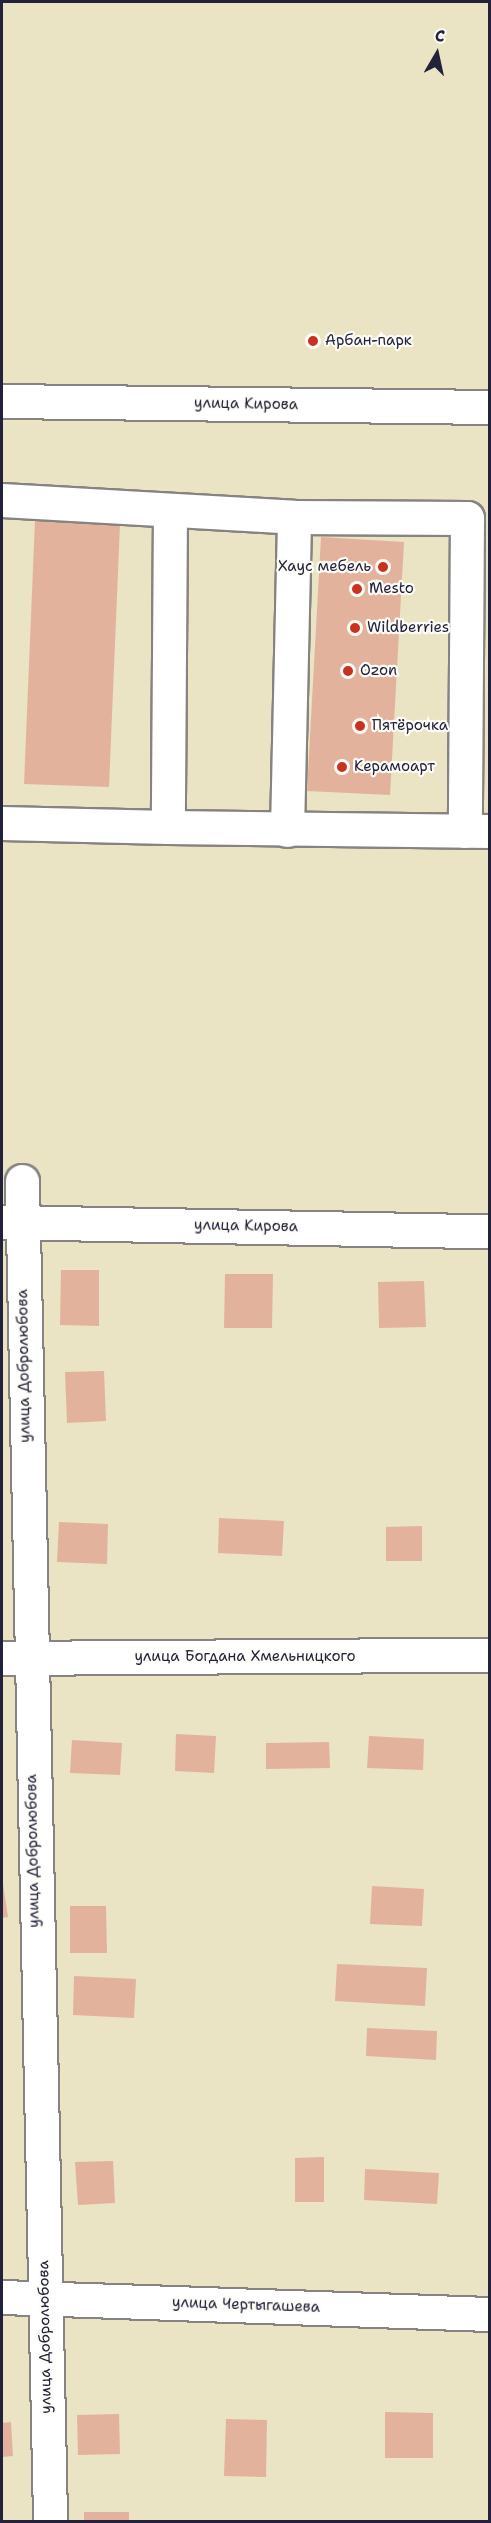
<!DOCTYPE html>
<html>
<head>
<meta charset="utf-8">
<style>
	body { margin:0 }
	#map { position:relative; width:491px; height:2523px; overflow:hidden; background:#eae4c4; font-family:"Shantell Sans",sans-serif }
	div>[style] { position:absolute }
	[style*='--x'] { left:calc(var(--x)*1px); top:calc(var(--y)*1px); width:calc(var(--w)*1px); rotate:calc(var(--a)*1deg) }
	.building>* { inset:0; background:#e3b29d }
	.roads { filter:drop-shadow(2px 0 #868380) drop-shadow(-2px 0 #868380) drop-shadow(0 2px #868380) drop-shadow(0 -2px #868380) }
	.minor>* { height:33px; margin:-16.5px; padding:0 16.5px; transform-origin:16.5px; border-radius:16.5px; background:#fff }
	.major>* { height:33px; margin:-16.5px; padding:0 16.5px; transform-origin:16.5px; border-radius:16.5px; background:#fff }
	.dots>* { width:16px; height:16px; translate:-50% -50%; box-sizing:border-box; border:3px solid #fdfcf7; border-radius:50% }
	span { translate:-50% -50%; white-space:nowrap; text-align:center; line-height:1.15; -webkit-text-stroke:4.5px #fdfcf7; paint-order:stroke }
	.poi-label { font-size:15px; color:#22223b }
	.left { translate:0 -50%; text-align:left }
	.right { translate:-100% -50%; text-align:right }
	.street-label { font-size:15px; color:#22223b }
	.frame { position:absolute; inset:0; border:3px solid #22223b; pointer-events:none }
	.north { position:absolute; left:407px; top:24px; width:60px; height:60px; -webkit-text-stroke:4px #fdfcf7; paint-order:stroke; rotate:9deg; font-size:16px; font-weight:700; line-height:24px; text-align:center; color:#22223b }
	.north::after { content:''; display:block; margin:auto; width:21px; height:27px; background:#22223b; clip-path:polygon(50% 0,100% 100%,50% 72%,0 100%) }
</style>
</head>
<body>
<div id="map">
	<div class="building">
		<i style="clip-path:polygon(35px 520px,120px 524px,109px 787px,24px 784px)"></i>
		<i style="clip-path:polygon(321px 537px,404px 542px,390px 795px,307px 791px)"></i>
		<i style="clip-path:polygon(61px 1270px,99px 1270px,99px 1326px,60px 1325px)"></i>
		<i style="clip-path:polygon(225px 1274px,273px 1274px,272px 1328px,224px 1328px)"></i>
		<i style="clip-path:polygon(424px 1281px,426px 1327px,379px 1328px,378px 1282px)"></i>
		<i style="clip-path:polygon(104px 1371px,106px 1421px,67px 1423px,65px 1372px)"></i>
		<i style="clip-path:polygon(219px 1518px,284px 1521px,282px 1556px,218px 1553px)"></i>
		<i style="clip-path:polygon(59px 1522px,108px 1524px,107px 1564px,57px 1562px)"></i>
		<i style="clip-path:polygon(422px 1526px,422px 1561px,386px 1561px,386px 1527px)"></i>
		<i style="clip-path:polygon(176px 1734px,216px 1736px,214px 1773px,175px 1771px)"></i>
		<i style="clip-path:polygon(369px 1736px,424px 1739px,423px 1770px,367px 1768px)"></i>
		<i style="clip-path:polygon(72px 1740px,122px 1743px,120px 1775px,70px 1773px)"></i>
		<i style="clip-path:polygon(329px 1742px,330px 1768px,266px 1769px,266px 1743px)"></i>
		<i style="clip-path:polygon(2px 1877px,8px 1917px,2px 1918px)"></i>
		<i style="clip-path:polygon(372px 1886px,424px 1889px,422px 1926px,370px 1924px)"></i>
		<i style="clip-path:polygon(70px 1906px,106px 1906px,107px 1953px,70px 1953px)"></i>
		<i style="clip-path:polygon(337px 1964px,427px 1968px,425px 2006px,335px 2001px)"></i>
		<i style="clip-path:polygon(74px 1976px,136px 1979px,134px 2018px,73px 2015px)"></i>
		<i style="clip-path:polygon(367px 2028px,437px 2031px,436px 2060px,366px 2056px)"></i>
		<i style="clip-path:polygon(324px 2157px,324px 2202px,295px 2202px,295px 2158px)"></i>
		<i style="clip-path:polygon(113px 2161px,115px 2203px,78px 2205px,75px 2162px)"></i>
		<i style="clip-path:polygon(365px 2169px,439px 2173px,437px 2204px,364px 2200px)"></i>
		<i style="clip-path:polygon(385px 2412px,433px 2413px,433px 2458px,385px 2458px)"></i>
		<i style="clip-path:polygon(119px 2414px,120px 2454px,78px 2455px,77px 2415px)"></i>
		<i style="clip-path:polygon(226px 2419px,267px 2420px,266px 2477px,224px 2476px)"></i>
		<i style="clip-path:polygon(11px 2422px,13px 2456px,2px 2457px,2px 2423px)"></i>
		<i style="clip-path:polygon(84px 2512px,129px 2512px,129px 2522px,84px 2522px)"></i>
	</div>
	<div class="roads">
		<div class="minor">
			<i style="--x:2;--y:500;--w:292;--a:3.3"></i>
			<i style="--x:294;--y:517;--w:173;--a:0.3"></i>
			<i style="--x:467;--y:518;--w:313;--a:90.4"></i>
			<i style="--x:170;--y:511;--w:316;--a:90.4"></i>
			<i style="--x:168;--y:827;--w:322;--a:0.7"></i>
			<i style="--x:2;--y:823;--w:166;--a:1.4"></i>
			<i style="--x:287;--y:830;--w:313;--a:-88.7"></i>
			<i style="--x:22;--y:1181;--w:1341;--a:88.8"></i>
			<i style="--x:2;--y:1222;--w:488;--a:1.1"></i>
			<i style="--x:2;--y:1658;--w:488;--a:-0.4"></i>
			<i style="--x:2;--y:2297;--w:488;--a:2"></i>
		</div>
		<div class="major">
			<i style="--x:2;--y:401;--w:488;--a:0.7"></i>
		</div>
	</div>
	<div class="dots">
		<i style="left:313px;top:341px;background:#c8321e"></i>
		<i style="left:383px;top:567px;background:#c8321e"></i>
		<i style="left:357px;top:589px;background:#c8321e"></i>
		<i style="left:355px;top:628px;background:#c8321e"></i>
		<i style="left:348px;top:671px;background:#c8321e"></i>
		<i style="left:360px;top:726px;background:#c8321e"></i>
		<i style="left:342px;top:767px;background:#c8321e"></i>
	</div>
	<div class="poi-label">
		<span class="left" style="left:325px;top:341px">Арбан-парк</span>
		<span class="right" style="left:371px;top:567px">Хаус мебель</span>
		<span class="left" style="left:369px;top:589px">Mesto</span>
		<span class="left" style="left:367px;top:628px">Wildberries</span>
		<span class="left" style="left:360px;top:671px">Ozon</span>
		<span class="left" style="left:372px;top:726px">Пятёрочка</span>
		<span class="left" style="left:354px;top:767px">Керамоарт</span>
	</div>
	<div class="street-label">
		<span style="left:246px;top:404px;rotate:1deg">улица Кирова</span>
		<span style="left:246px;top:1226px;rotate:1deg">улица Кирова</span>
		<span style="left:24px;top:1366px;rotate:-91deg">улица Добролюбова</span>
		<span style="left:245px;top:1657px">улица Богдана Хмельницкого</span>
		<span style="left:33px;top:1851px;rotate:-91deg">улица Добролюбова</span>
		<span style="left:246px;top:2305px;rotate:2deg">улица Чертыгашева</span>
		<span style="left:45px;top:2337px;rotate:-91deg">улица Добролюбова</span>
	</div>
	<div class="frame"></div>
	<div class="north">С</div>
</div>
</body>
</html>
